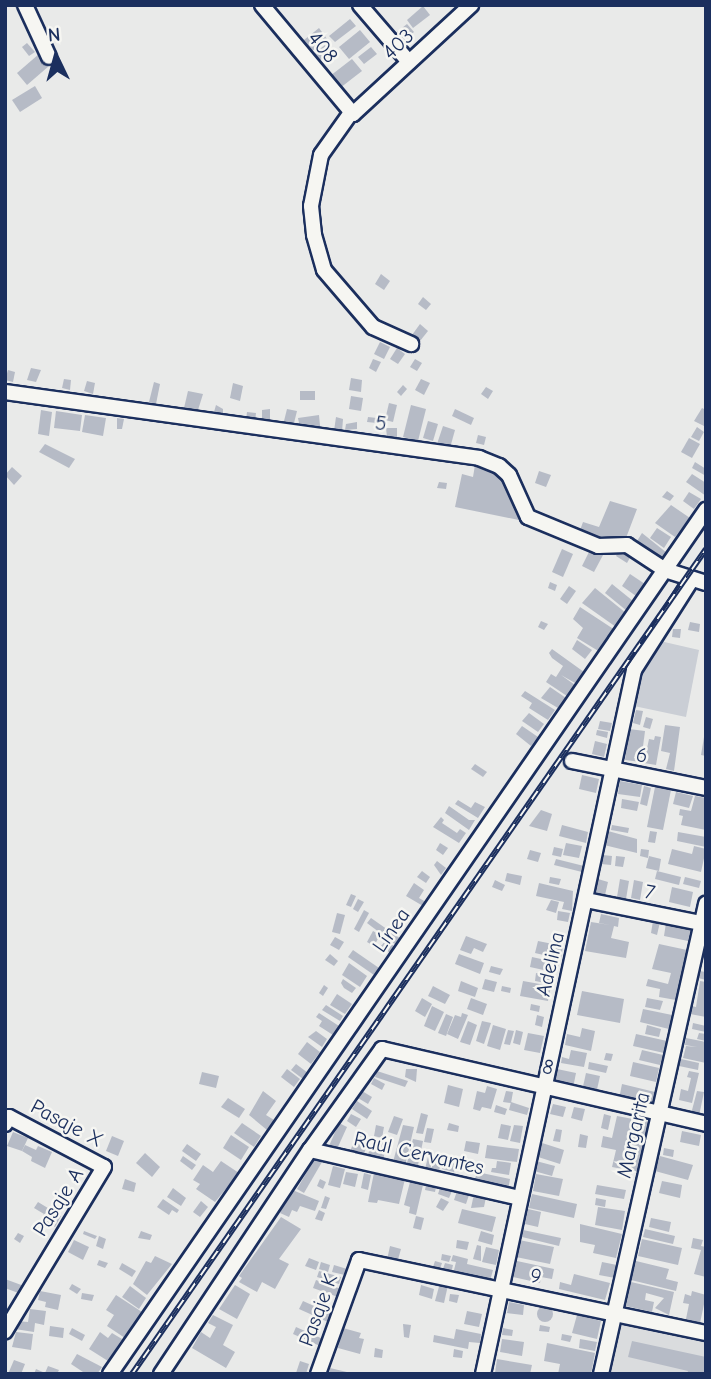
<!DOCTYPE html>
<html>
<head>
<meta charset="utf-8">
<style>
	body { margin:0 }
	#map { position:relative; width:711px; height:1379px; overflow:hidden; background:#e9eae9; font-family:"Comic Neue",sans-serif }
	div>[style] { position:absolute }
	[style*='--x'] { left:calc(var(--x)*1px); top:calc(var(--y)*1px); width:calc(var(--w)*1px); rotate:calc(var(--a)*1deg) }
	.built>* { inset:0; background:#dadcde }
	.green>* { inset:0; background:#caced5 }
	.building>* { inset:0; background:#b6bbc6 }
	.round { border-radius:50% }
	.roads { filter:drop-shadow(2px 0 #1b2f5e) drop-shadow(-2px 0 #1b2f5e) drop-shadow(0 2px #1b2f5e) drop-shadow(0 -2px #1b2f5e) }
	.minor>* { height:14px; margin:-7px; padding:0 7px; transform-origin:7px; border-radius:7px; background:#f6f6f2 }
	.rail>* { height:6px; margin-top:-3px; transform-origin:0; background:repeating-linear-gradient(90deg,#f6f6f2 0 10px,#1b2f5e 0 20px); box-sizing:border-box; border-block:2px solid #1b2f5e }
	span { translate:-50% -50%; white-space:nowrap; text-align:center; line-height:1.15; -webkit-text-stroke:5px #f6f6f2; paint-order:stroke }
	.street-label { font-size:21px; color:#1b2f5e }
	.frame { position:absolute; inset:0; border:7px solid #1b2f5e; pointer-events:none }
	.north { position:absolute; left:21px; top:21px; width:70px; height:70px; -webkit-text-stroke:5px #f6f6f2; paint-order:stroke; rotate:355deg; font-size:19px; font-weight:700; line-height:28px; text-align:center; color:#1b2f5e }
	.north::after { content:''; display:block; margin:auto; width:24px; height:32px; background:#1b2f5e; clip-path:polygon(50% 0,100% 100%,50% 72%,0 100%) }
</style>
</head>
<body>
<div id="map">
	<div class="built">
		<i style="clip-path:polygon(619px 1322px,706px 1342px,706px 1374px,607px 1374px)"></i>
	</div>
	<div class="green">
		<i style="clip-path:polygon(660px 641px,699px 650px,686px 717px,634px 706px,641px 669px)"></i>
	</div>
	<div class="building">
		<i style="clip-path:polygon(423px 6px,430px 15px,413px 28px,407px 20px)"></i>
		<i style="clip-path:polygon(350px 19px,356px 26px,335px 42px,329px 36px)"></i>
		<i style="clip-path:polygon(407px 24px,414px 32px,399px 44px,392px 36px)"></i>
		<i style="clip-path:polygon(319px 28px,327px 39px,307px 55px,299px 44px)"></i>
		<i style="clip-path:polygon(360px 30px,370px 42px,349px 59px,339px 47px)"></i>
		<i style="clip-path:polygon(27px 43px,35px 52px,29px 56px,22px 47px)"></i>
		<i style="clip-path:polygon(325px 45px,331px 52px,318px 62px,312px 55px)"></i>
		<i style="clip-path:polygon(371px 47px,377px 54px,364px 64px,358px 57px)"></i>
		<i style="clip-path:polygon(39px 54px,49px 66px,27px 85px,17px 73px)"></i>
		<i style="clip-path:polygon(352px 59px,362px 71px,340px 88px,330px 76px)"></i>
		<i style="clip-path:polygon(35px 86px,42px 98px,20px 112px,12px 100px)"></i>
		<i style="clip-path:polygon(381px 274px,390px 281px,384px 290px,375px 284px)"></i>
		<i style="clip-path:polygon(423px 297px,431px 304px,426px 310px,418px 304px)"></i>
		<i style="clip-path:polygon(420px 324px,428px 331px,420px 341px,412px 335px)"></i>
		<i style="clip-path:polygon(380px 342px,390px 347px,384px 359px,374px 354px)"></i>
		<i style="clip-path:polygon(397px 348px,405px 354px,398px 364px,390px 359px)"></i>
		<i style="clip-path:polygon(373px 359px,381px 362px,376px 372px,369px 368px)"></i>
		<i style="clip-path:polygon(415px 359px,422px 363px,417px 371px,410px 367px)"></i>
		<i style="clip-path:polygon(31px 368px,41px 370px,36px 382px,27px 380px)"></i>
		<i style="clip-path:polygon(8px 370px,15px 372px,13px 382px,5px 380px)"></i>
		<i style="clip-path:polygon(351px 378px,362px 380px,361px 392px,349px 390px)"></i>
		<i style="clip-path:polygon(64px 379px,71px 380px,70px 390px,62px 388px)"></i>
		<i style="clip-path:polygon(421px 379px,430px 383px,424px 395px,415px 390px)"></i>
		<i style="clip-path:polygon(87px 381px,95px 383px,93px 394px,84px 391px)"></i>
		<i style="clip-path:polygon(154px 382px,160px 384px,156px 404px,149px 402px)"></i>
		<i style="clip-path:polygon(233px 383px,243px 386px,240px 401px,230px 398px)"></i>
		<i style="clip-path:polygon(403px 385px,407px 389px,401px 396px,397px 392px)"></i>
		<i style="clip-path:polygon(486px 387px,493px 391px,488px 399px,481px 394px)"></i>
		<i style="clip-path:polygon(188px 391px,203px 394px,198px 410px,184px 408px)"></i>
		<i style="clip-path:polygon(300px 391px,315px 391px,315px 400px,300px 400px)"></i>
		<i style="clip-path:polygon(351px 396px,363px 398px,361px 411px,349px 409px)"></i>
		<i style="clip-path:polygon(389px 403px,397px 405px,393px 422px,385px 420px)"></i>
		<i style="clip-path:polygon(216px 405px,223px 409px,223px 413px,214px 412px)"></i>
		<i style="clip-path:polygon(411px 405px,426px 409px,418px 441px,403px 437px)"></i>
		<i style="clip-path:polygon(702px 408px,706px 410px,706px 427px,694px 421px)"></i>
		<i style="clip-path:polygon(270px 409px,270px 423px,262px 423px,262px 410px)"></i>
		<i style="clip-path:polygon(287px 409px,297px 411px,293px 427px,283px 425px)"></i>
		<i style="clip-path:polygon(455px 409px,474px 418px,471px 425px,452px 416px)"></i>
		<i style="clip-path:polygon(41px 410px,52px 412px,49px 436px,38px 434px)"></i>
		<i style="clip-path:polygon(56px 411px,82px 415px,80px 431px,54px 428px)"></i>
		<i style="clip-path:polygon(247px 412px,256px 413px,255px 422px,246px 421px)"></i>
		<i style="clip-path:polygon(85px 415px,106px 418px,103px 436px,82px 432px)"></i>
		<i style="clip-path:polygon(319px 415px,320px 426px,300px 428px,298px 418px)"></i>
		<i style="clip-path:polygon(336px 417px,343px 419px,342px 432px,334px 431px)"></i>
		<i style="clip-path:polygon(368px 417px,377px 418px,377px 423px,367px 422px)"></i>
		<i style="clip-path:polygon(117px 418px,124px 419px,122px 429px,117px 429px)"></i>
		<i style="clip-path:polygon(428px 421px,438px 424px,433px 441px,423px 438px)"></i>
		<i style="clip-path:polygon(357px 422px,357px 429px,345px 430px,346px 424px)"></i>
		<i style="clip-path:polygon(443px 426px,455px 430px,450px 448px,437px 444px)"></i>
		<i style="clip-path:polygon(697px 427px,704px 432px,699px 441px,691px 437px)"></i>
		<i style="clip-path:polygon(386px 428px,397px 428px,397px 437px,387px 437px)"></i>
		<i style="clip-path:polygon(478px 435px,486px 437px,484px 445px,476px 443px)"></i>
		<i style="clip-path:polygon(689px 438px,700px 444px,692px 458px,681px 452px)"></i>
		<i style="clip-path:polygon(45px 444px,75px 459px,69px 468px,39px 452px)"></i>
		<i style="clip-path:polygon(695px 462px,706px 469px,706px 476px,692px 468px)"></i>
		<i style="clip-path:polygon(475px 465px,483px 466px,508px 484px,519px 520px,455px 507px,462px 474px,473px 477px)"></i>
		<i style="clip-path:polygon(12px 467px,22px 476px,14px 485px,5px 475px)"></i>
		<i style="clip-path:polygon(539px 471px,551px 475px,546px 487px,535px 483px)"></i>
		<i style="clip-path:polygon(692px 474px,706px 483px,706px 496px,686px 482px)"></i>
		<i style="clip-path:polygon(439px 482px,447px 483px,446px 489px,437px 488px)"></i>
		<i style="clip-path:polygon(667px 491px,674px 496px,670px 501px,662px 497px)"></i>
		<i style="clip-path:polygon(689px 492px,701px 499px,694px 509px,683px 501px)"></i>
		<i style="clip-path:polygon(610px 501px,637px 509px,626px 538px,609px 542px,579px 533px,583px 522px,599px 527px)"></i>
		<i style="clip-path:polygon(671px 505px,690px 518px,675px 537px,655px 523px)"></i>
		<i style="clip-path:polygon(657px 528px,671px 537px,664px 548px,650px 538px)"></i>
		<i style="clip-path:polygon(642px 533px,667px 553px,659px 563px,634px 546px)"></i>
		<i style="clip-path:polygon(621px 547px,632px 554px,627px 563px,616px 556px)"></i>
		<i style="clip-path:polygon(591px 548px,603px 555px,594px 572px,582px 566px)"></i>
		<i style="clip-path:polygon(562px 549px,573px 554px,563px 577px,552px 572px)"></i>
		<i style="clip-path:polygon(630px 574px,645px 584px,636px 596px,622px 586px)"></i>
		<i style="clip-path:polygon(550px 582px,557px 585px,555px 591px,548px 588px)"></i>
		<i style="clip-path:polygon(612px 584px,633px 601px,627px 611px,605px 593px)"></i>
		<i style="clip-path:polygon(569px 586px,576px 591px,567px 604px,560px 599px)"></i>
		<i style="clip-path:polygon(595px 588px,626px 613px,616px 627px,582px 603px)"></i>
		<i style="clip-path:polygon(580px 607px,615px 630px,600px 652px,577px 638px,583px 628px,573px 619px)"></i>
		<i style="clip-path:polygon(541px 621px,548px 624px,544px 630px,538px 627px)"></i>
		<i style="clip-path:polygon(690px 622px,700px 624px,699px 632px,688px 630px)"></i>
		<i style="clip-path:polygon(673px 629px,681px 629px,680px 638px,672px 637px)"></i>
		<i style="clip-path:polygon(577px 640px,592px 650px,585px 659px,572px 649px)"></i>
		<i style="clip-path:polygon(552px 649px,584px 672px,575px 683px,561px 675px,575px 685px,567px 696px,546px 682px,551px 674px,556px 677px,563px 666px,552px 658px,549px 653px)"></i>
		<i style="clip-path:polygon(550px 687px,566px 698px,558px 708px,541px 698px)"></i>
		<i style="clip-path:polygon(525px 691px,555px 710px,548px 720px,529px 708px,532px 703px,521px 696px)"></i>
		<i style="clip-path:polygon(636px 710px,643px 711px,640px 725px,633px 723px)"></i>
		<i style="clip-path:polygon(529px 713px,544px 724px,538px 732px,522px 721px)"></i>
		<i style="clip-path:polygon(646px 717px,653px 719px,650px 729px,643px 727px)"></i>
		<i style="clip-path:polygon(600px 721px,612px 723px,610px 731px,598px 729px)"></i>
		<i style="clip-path:polygon(665px 725px,680px 727px,674px 771px,666px 769px,670px 753px,661px 751px)"></i>
		<i style="clip-path:polygon(522px 726px,538px 737px,531px 746px,516px 734px)"></i>
		<i style="clip-path:polygon(629px 729px,645px 731px,641px 762px,625px 760px)"></i>
		<i style="clip-path:polygon(597px 730px,608px 732px,607px 738px,596px 735px)"></i>
		<i style="clip-path:polygon(655px 736px,661px 737px,656px 765px,644px 763px,649px 739px,654px 740px)"></i>
		<i style="clip-path:polygon(704px 737px,706px 738px,706px 756px,701px 755px)"></i>
		<i style="clip-path:polygon(595px 741px,607px 744px,604px 757px,592px 754px)"></i>
		<i style="clip-path:polygon(475px 764px,487px 772px,483px 777px,471px 769px)"></i>
		<i style="clip-path:polygon(582px 775px,599px 779px,596px 793px,579px 789px)"></i>
		<i style="clip-path:polygon(620px 781px,642px 785px,640px 797px,618px 794px)"></i>
		<i style="clip-path:polygon(644px 786px,651px 788px,647px 806px,640px 804px)"></i>
		<i style="clip-path:polygon(655px 787px,671px 790px,663px 830px,647px 827px)"></i>
		<i style="clip-path:polygon(676px 792px,693px 796px,689px 808px,673px 804px)"></i>
		<i style="clip-path:polygon(695px 796px,706px 798px,706px 830px,681px 825px,683px 816px,679px 815px,680px 809px,691px 811px)"></i>
		<i style="clip-path:polygon(622px 799px,639px 802px,637px 811px,621px 808px)"></i>
		<i style="clip-path:polygon(458px 800px,471px 808px,475px 802px,485px 807px,478px 818px,455px 804px)"></i>
		<i style="clip-path:polygon(449px 806px,469px 820px,475px 820px,469px 830px,445px 813px)"></i>
		<i style="clip-path:polygon(541px 810px,552px 814px,547px 831px,529px 826px)"></i>
		<i style="clip-path:polygon(441px 817px,444px 820px,442px 823px,457px 833px,460px 829px,466px 833px,459px 843px,433px 827px)"></i>
		<i style="clip-path:polygon(562px 825px,588px 832px,586px 843px,559px 836px)"></i>
		<i style="clip-path:polygon(612px 825px,629px 828px,628px 833px,611px 830px)"></i>
		<i style="clip-path:polygon(608px 831px,637px 839px,637px 853px,604px 845px)"></i>
		<i style="clip-path:polygon(650px 831px,657px 832px,655px 843px,648px 842px)"></i>
		<i style="clip-path:polygon(678px 832px,706px 837px,706px 847px,677px 841px)"></i>
		<i style="clip-path:polygon(440px 843px,448px 848px,443px 855px,436px 850px)"></i>
		<i style="clip-path:polygon(566px 843px,582px 846px,579px 858px,563px 855px)"></i>
		<i style="clip-path:polygon(694px 846px,706px 849px,701px 872px,668px 864px,672px 849px,692px 854px)"></i>
		<i style="clip-path:polygon(554px 847px,563px 849px,561px 857px,552px 855px)"></i>
		<i style="clip-path:polygon(641px 849px,649px 850px,648px 858px,640px 856px)"></i>
		<i style="clip-path:polygon(530px 850px,541px 853px,538px 862px,527px 859px)"></i>
		<i style="clip-path:polygon(603px 855px,612px 856px,611px 865px,601px 864px)"></i>
		<i style="clip-path:polygon(616px 856px,625px 857px,623px 867px,615px 866px)"></i>
		<i style="clip-path:polygon(649px 856px,661px 859px,659px 871px,646px 868px)"></i>
		<i style="clip-path:polygon(556px 859px,584px 866px,582px 872px,554px 865px)"></i>
		<i style="clip-path:polygon(437px 861px,446px 868px,441px 875px,434px 865px)"></i>
		<i style="clip-path:polygon(422px 871px,430px 877px,426px 883px,417px 877px)"></i>
		<i style="clip-path:polygon(657px 871px,681px 877px,679px 885px,655px 879px)"></i>
		<i style="clip-path:polygon(507px 873px,522px 876px,520px 885px,505px 881px)"></i>
		<i style="clip-path:polygon(550px 877px,561px 879px,559px 885px,549px 883px)"></i>
		<i style="clip-path:polygon(685px 877px,701px 881px,699px 888px,683px 884px)"></i>
		<i style="clip-path:polygon(598px 879px,608px 882px,605px 895px,595px 893px)"></i>
		<i style="clip-path:polygon(620px 879px,629px 881px,626px 899px,617px 897px)"></i>
		<i style="clip-path:polygon(495px 880px,505px 885px,502px 891px,492px 887px)"></i>
		<i style="clip-path:polygon(634px 880px,643px 882px,640px 900px,631px 898px)"></i>
		<i style="clip-path:polygon(414px 883px,424px 890px,419px 898px,426px 902px,423px 906px,406px 896px)"></i>
		<i style="clip-path:polygon(539px 883px,573px 891px,572px 911px,562px 909px,564px 902px,536px 896px)"></i>
		<i style="clip-path:polygon(672px 887px,693px 892px,690px 907px,669px 902px)"></i>
		<i style="clip-path:polygon(351px 894px,356px 896px,351px 907px,346px 905px)"></i>
		<i style="clip-path:polygon(358px 899px,364px 902px,358px 912px,353px 909px)"></i>
		<i style="clip-path:polygon(551px 900px,559px 902px,556px 913px,546px 910px)"></i>
		<i style="clip-path:polygon(364px 910px,369px 913px,359px 932px,354px 929px)"></i>
		<i style="clip-path:polygon(558px 911px,570px 913px,568px 922px,557px 920px)"></i>
		<i style="clip-path:polygon(337px 913px,345px 915px,340px 934px,332px 932px)"></i>
		<i style="clip-path:polygon(601px 914px,619px 918px,618px 927px,614px 926px,611px 938px,629px 942px,626px 958px,585px 951px,591px 922px,610px 925px,599px 923px)"></i>
		<i style="clip-path:polygon(371px 918px,401px 939px,396px 945px,367px 923px)"></i>
		<i style="clip-path:polygon(653px 921px,660px 922px,657px 935px,651px 933px)"></i>
		<i style="clip-path:polygon(666px 923px,691px 928px,688px 941px,664px 936px)"></i>
		<i style="clip-path:polygon(373px 931px,380px 935px,374px 946px,367px 942px)"></i>
		<i style="clip-path:polygon(466px 936px,487px 944px,483px 952px,474px 948px,471px 954px,460px 950px)"></i>
		<i style="clip-path:polygon(335px 937px,344px 942px,339px 950px,330px 945px)"></i>
		<i style="clip-path:polygon(386px 940px,395px 947px,390px 953px,381px 946px)"></i>
		<i style="clip-path:polygon(538px 941px,563px 946px,561px 959px,535px 953px)"></i>
		<i style="clip-path:polygon(659px 944px,687px 950px,676px 1000px,659px 997px,660px 989px,646px 986px,648px 979px,668px 984px,671px 973px,652px 969px)"></i>
		<i style="clip-path:polygon(353px 950px,379px 968px,374px 975px,348px 957px)"></i>
		<i style="clip-path:polygon(330px 954px,338px 961px,334px 966px,325px 960px)"></i>
		<i style="clip-path:polygon(459px 954px,484px 963px,480px 974px,455px 964px)"></i>
		<i style="clip-path:polygon(532px 957px,559px 963px,557px 973px,530px 967px)"></i>
		<i style="clip-path:polygon(349px 963px,367px 976px,360px 987px,342px 975px)"></i>
		<i style="clip-path:polygon(491px 966px,503px 969px,500px 975px,489px 972px)"></i>
		<i style="clip-path:polygon(699px 971px,706px 972px,706px 980px,698px 978px)"></i>
		<i style="clip-path:polygon(536px 973px,552px 976px,551px 984px,535px 981px)"></i>
		<i style="clip-path:polygon(343px 979px,356px 988px,352px 993px,344px 988px,341px 983px)"></i>
		<i style="clip-path:polygon(485px 979px,497px 982px,494px 992px,482px 989px)"></i>
		<i style="clip-path:polygon(461px 981px,478px 988px,475px 997px,458px 991px)"></i>
		<i style="clip-path:polygon(523px 981px,551px 986px,548px 1001px,520px 996px)"></i>
		<i style="clip-path:polygon(700px 981px,706px 982px,706px 1017px,690px 1014px,691px 1006px,696px 1007px)"></i>
		<i style="clip-path:polygon(324px 985px,328px 988px,323px 996px,319px 993px)"></i>
		<i style="clip-path:polygon(433px 986px,450px 995px,445px 1004px,428px 996px)"></i>
		<i style="clip-path:polygon(502px 986px,511px 988px,510px 993px,501px 991px)"></i>
		<i style="clip-path:polygon(582px 991px,624px 999px,620px 1023px,577px 1015px)"></i>
		<i style="clip-path:polygon(337px 994px,352px 1004px,345px 1014px,330px 1005px)"></i>
		<i style="clip-path:polygon(422px 998px,432px 1004px,425px 1017px,415px 1011px)"></i>
		<i style="clip-path:polygon(471px 998px,487px 1004px,483px 1015px,467px 1009px)"></i>
		<i style="clip-path:polygon(647px 998px,663px 1001px,660px 1010px,645px 1007px)"></i>
		<i style="clip-path:polygon(531px 1004px,540px 1006px,539px 1012px,530px 1010px)"></i>
		<i style="clip-path:polygon(326px 1005px,343px 1016px,340px 1021px,322px 1010px)"></i>
		<i style="clip-path:polygon(432px 1006px,444px 1012px,435px 1031px,424px 1026px)"></i>
		<i style="clip-path:polygon(643px 1009px,672px 1015px,669px 1029px,640px 1022px)"></i>
		<i style="clip-path:polygon(319px 1013px,339px 1026px,333px 1035px,319px 1026px,322px 1021px,316px 1017px)"></i>
		<i style="clip-path:polygon(462px 1013px,468px 1015px,458px 1039px,447px 1034px,455px 1015px,461px 1017px)"></i>
		<i style="clip-path:polygon(446px 1014px,453px 1017px,446px 1036px,438px 1033px)"></i>
		<i style="clip-path:polygon(537px 1015px,544px 1017px,542px 1027px,535px 1025px)"></i>
		<i style="clip-path:polygon(468px 1021px,477px 1025px,470px 1045px,460px 1042px)"></i>
		<i style="clip-path:polygon(482px 1021px,491px 1023px,484px 1044px,476px 1041px)"></i>
		<i style="clip-path:polygon(693px 1023px,706px 1026px,706px 1032px,692px 1029px)"></i>
		<i style="clip-path:polygon(493px 1025px,506px 1029px,500px 1050px,487px 1046px)"></i>
		<i style="clip-path:polygon(647px 1025px,661px 1029px,659px 1037px,645px 1034px)"></i>
		<i style="clip-path:polygon(582px 1028px,595px 1031px,591px 1051px,565px 1045px,567px 1034px,580px 1037px)"></i>
		<i style="clip-path:polygon(508px 1030px,514px 1031px,510px 1045px,504px 1044px)"></i>
		<i style="clip-path:polygon(516px 1030px,523px 1032px,520px 1045px,513px 1043px)"></i>
		<i style="clip-path:polygon(316px 1031px,327px 1039px,322px 1047px,308px 1037px)"></i>
		<i style="clip-path:polygon(528px 1033px,544px 1036px,540px 1053px,524px 1050px)"></i>
		<i style="clip-path:polygon(699px 1033px,706px 1034px,706px 1041px,697px 1039px)"></i>
		<i style="clip-path:polygon(636px 1034px,667px 1041px,664px 1053px,633px 1046px)"></i>
		<i style="clip-path:polygon(686px 1038px,706px 1042px,706px 1063px,683px 1058px,686px 1046px,697px 1047px,685px 1045px)"></i>
		<i style="clip-path:polygon(307px 1042px,320px 1052px,311px 1064px,298px 1054px)"></i>
		<i style="clip-path:polygon(571px 1050px,587px 1053px,584px 1067px,561px 1063px,562px 1057px,569px 1059px)"></i>
		<i style="clip-path:polygon(642px 1050px,663px 1055px,660px 1065px,639px 1060px)"></i>
		<i style="clip-path:polygon(606px 1053px,613px 1054px,611px 1061px,604px 1060px)"></i>
		<i style="clip-path:polygon(681px 1059px,699px 1063px,698px 1070px,679px 1066px)"></i>
		<i style="clip-path:polygon(589px 1062px,608px 1066px,606px 1073px,588px 1069px)"></i>
		<i style="clip-path:polygon(633px 1062px,659px 1068px,656px 1082px,630px 1076px)"></i>
		<i style="clip-path:polygon(296px 1064px,308px 1073px,303px 1079px,291px 1070px)"></i>
		<i style="clip-path:polygon(287px 1069px,300px 1079px,294px 1087px,281px 1077px)"></i>
		<i style="clip-path:polygon(406px 1069px,417px 1069px,416px 1082px,405px 1077px)"></i>
		<i style="clip-path:polygon(557px 1069px,576px 1073px,573px 1088px,553px 1084px)"></i>
		<i style="clip-path:polygon(377px 1071px,408px 1081px,405px 1087px,375px 1077px)"></i>
		<i style="clip-path:polygon(689px 1071px,699px 1073px,692px 1103px,679px 1100px,681px 1089px,688px 1091px,691px 1078px,687px 1077px)"></i>
		<i style="clip-path:polygon(202px 1072px,219px 1076px,216px 1088px,199px 1084px)"></i>
		<i style="clip-path:polygon(586px 1073px,600px 1076px,596px 1094px,582px 1091px)"></i>
		<i style="clip-path:polygon(374px 1078px,385px 1084px,382px 1090px,371px 1084px)"></i>
		<i style="clip-path:polygon(622px 1084px,655px 1092px,651px 1107px,619px 1099px)"></i>
		<i style="clip-path:polygon(448px 1085px,463px 1089px,459px 1107px,444px 1103px)"></i>
		<i style="clip-path:polygon(487px 1086px,497px 1089px,491px 1109px,482px 1107px,480px 1111px,473px 1109px,477px 1091px,485px 1093px)"></i>
		<i style="clip-path:polygon(263px 1091px,276px 1101px,266px 1115px,274px 1120px,267px 1130px,249px 1115px)"></i>
		<i style="clip-path:polygon(362px 1091px,372px 1097px,368px 1104px,358px 1098px)"></i>
		<i style="clip-path:polygon(506px 1091px,513px 1092px,511px 1103px,503px 1102px)"></i>
		<i style="clip-path:polygon(697px 1091px,704px 1092px,699px 1116px,691px 1114px)"></i>
		<i style="clip-path:polygon(228px 1098px,245px 1109px,239px 1118px,221px 1107px)"></i>
		<i style="clip-path:polygon(357px 1101px,372px 1111px,367px 1119px,352px 1109px)"></i>
		<i style="clip-path:polygon(511px 1102px,529px 1108px,527px 1115px,509px 1110px)"></i>
		<i style="clip-path:polygon(553px 1104px,566px 1107px,563px 1117px,550px 1114px)"></i>
		<i style="clip-path:polygon(496px 1105px,507px 1109px,505px 1115px,494px 1112px)"></i>
		<i style="clip-path:polygon(574px 1107px,585px 1109px,582px 1121px,571px 1118px)"></i>
		<i style="clip-path:polygon(421px 1113px,428px 1115px,423px 1134px,416px 1133px)"></i>
		<i style="clip-path:polygon(351px 1114px,361px 1119px,356px 1127px,347px 1121px)"></i>
		<i style="clip-path:polygon(604px 1114px,611px 1116px,608px 1130px,601px 1128px)"></i>
		<i style="clip-path:polygon(394px 1116px,403px 1119px,397px 1135px,388px 1132px)"></i>
		<i style="clip-path:polygon(617px 1116px,649px 1122px,638px 1172px,612px 1167px,616px 1150px,601px 1147px,603px 1136px,612px 1138px)"></i>
		<i style="clip-path:polygon(242px 1123px,261px 1136px,254px 1147px,234px 1133px)"></i>
		<i style="clip-path:polygon(339px 1123px,347px 1127px,337px 1149px,329px 1146px)"></i>
		<i style="clip-path:polygon(449px 1123px,459px 1126px,458px 1132px,447px 1130px)"></i>
		<i style="clip-path:polygon(501px 1124px,511px 1126px,508px 1140px,498px 1138px)"></i>
		<i style="clip-path:polygon(376px 1125px,384px 1127px,382px 1138px,374px 1136px)"></i>
		<i style="clip-path:polygon(403px 1125px,414px 1127px,405px 1166px,393px 1162px)"></i>
		<i style="clip-path:polygon(514px 1125px,523px 1126px,520px 1143px,510px 1141px)"></i>
		<i style="clip-path:polygon(427px 1128px,434px 1129px,431px 1143px,424px 1142px)"></i>
		<i style="clip-path:polygon(556px 1129px,562px 1130px,560px 1142px,553px 1141px)"></i>
		<i style="clip-path:polygon(682px 1131px,701px 1135px,699px 1146px,680px 1142px)"></i>
		<i style="clip-path:polygon(13px 1132px,28px 1138px,22px 1151px,7px 1146px)"></i>
		<i style="clip-path:polygon(580px 1134px,588px 1136px,586px 1148px,578px 1147px)"></i>
		<i style="clip-path:polygon(231px 1135px,249px 1147px,241px 1160px,223px 1148px)"></i>
		<i style="clip-path:polygon(356px 1135px,369px 1139px,363px 1157px,350px 1152px)"></i>
		<i style="clip-path:polygon(112px 1136px,124px 1141px,118px 1156px,106px 1151px)"></i>
		<i style="clip-path:polygon(374px 1138px,388px 1143px,382px 1162px,367px 1157px)"></i>
		<i style="clip-path:polygon(413px 1139px,423px 1141px,417px 1170px,406px 1167px)"></i>
		<i style="clip-path:polygon(466px 1141px,480px 1143px,478px 1154px,464px 1151px)"></i>
		<i style="clip-path:polygon(539px 1142px,564px 1150px,560px 1164px,535px 1156px)"></i>
		<i style="clip-path:polygon(187px 1144px,201px 1154px,196px 1161px,182px 1151px)"></i>
		<i style="clip-path:polygon(25px 1145px,36px 1150px,38px 1146px,52px 1152px,45px 1168px,31px 1161px,32px 1157px,22px 1151px)"></i>
		<i style="clip-path:polygon(487px 1145px,519px 1149px,517px 1162px,485px 1158px)"></i>
		<i style="clip-path:polygon(664px 1148px,674px 1150px,673px 1157px,663px 1155px)"></i>
		<i style="clip-path:polygon(145px 1153px,160px 1167px,152px 1177px,136px 1163px)"></i>
		<i style="clip-path:polygon(429px 1153px,442px 1156px,439px 1172px,425px 1169px)"></i>
		<i style="clip-path:polygon(183px 1156px,196px 1165px,192px 1170px,180px 1161px)"></i>
		<i style="clip-path:polygon(660px 1156px,693px 1165px,688px 1180px,655px 1171px)"></i>
		<i style="clip-path:polygon(315px 1158px,322px 1162px,304px 1193px,297px 1189px)"></i>
		<i style="clip-path:polygon(450px 1160px,457px 1162px,454px 1172px,442px 1169px)"></i>
		<i style="clip-path:polygon(221px 1161px,239px 1173px,215px 1202px,196px 1189px,200px 1184px,193px 1180px,203px 1165px,213px 1172px)"></i>
		<i style="clip-path:polygon(497px 1161px,511px 1163px,509px 1175px,491px 1172px,492px 1168px,496px 1168px)"></i>
		<i style="clip-path:polygon(536px 1161px,555px 1166px,552px 1176px,534px 1171px)"></i>
		<i style="clip-path:polygon(333px 1166px,345px 1169px,340px 1188px,328px 1185px)"></i>
		<i style="clip-path:polygon(346px 1172px,358px 1174px,355px 1187px,343px 1184px)"></i>
		<i style="clip-path:polygon(477px 1172px,510px 1179px,508px 1190px,474px 1183px)"></i>
		<i style="clip-path:polygon(364px 1173px,371px 1175px,368px 1190px,361px 1188px)"></i>
		<i style="clip-path:polygon(374px 1173px,405px 1179px,399px 1204px,378px 1200px,377px 1203px,368px 1202px)"></i>
		<i style="clip-path:polygon(536px 1174px,563px 1179px,559px 1196px,533px 1191px)"></i>
		<i style="clip-path:polygon(125px 1179px,136px 1183px,134px 1192px,122px 1189px)"></i>
		<i style="clip-path:polygon(320px 1179px,326px 1182px,323px 1189px,317px 1186px)"></i>
		<i style="clip-path:polygon(662px 1181px,682px 1185px,680px 1198px,659px 1193px)"></i>
		<i style="clip-path:polygon(410px 1182px,423px 1185px,416px 1215px,409px 1213px,410px 1207px,404px 1205px)"></i>
		<i style="clip-path:polygon(426px 1185px,436px 1187px,435px 1192px,425px 1190px)"></i>
		<i style="clip-path:polygon(597px 1185px,626px 1190px,624px 1199px,595px 1194px)"></i>
		<i style="clip-path:polygon(173px 1188px,186px 1198px,181px 1206px,167px 1197px)"></i>
		<i style="clip-path:polygon(440px 1188px,452px 1191px,449px 1198px,438px 1194px)"></i>
		<i style="clip-path:polygon(290px 1189px,319px 1201px,315px 1211px,300px 1206px,297px 1212px,292px 1210px,289px 1217px,280px 1213px)"></i>
		<i style="clip-path:polygon(457px 1191px,469px 1195px,466px 1204px,454px 1200px)"></i>
		<i style="clip-path:polygon(474px 1194px,486px 1197px,484px 1207px,471px 1208px)"></i>
		<i style="clip-path:polygon(532px 1194px,577px 1204px,574px 1218px,529px 1208px)"></i>
		<i style="clip-path:polygon(325px 1196px,330px 1198px,326px 1209px,321px 1208px)"></i>
		<i style="clip-path:polygon(441px 1198px,449px 1202px,443px 1211px,436px 1207px)"></i>
		<i style="clip-path:polygon(596px 1198px,606px 1200px,605px 1207px,595px 1205px)"></i>
		<i style="clip-path:polygon(163px 1199px,179px 1210px,177px 1213px,172px 1210px,169px 1215px,157px 1207px)"></i>
		<i style="clip-path:polygon(201px 1201px,208px 1207px,200px 1217px,193px 1212px)"></i>
		<i style="clip-path:polygon(38px 1202px,61px 1216px,55px 1227px,41px 1219px,44px 1214px,34px 1208px)"></i>
		<i style="clip-path:polygon(598px 1207px,625px 1211px,622px 1230px,595px 1225px)"></i>
		<i style="clip-path:polygon(462px 1209px,496px 1217px,492px 1232px,458px 1223px)"></i>
		<i style="clip-path:polygon(528px 1209px,541px 1212px,538px 1227px,525px 1224px)"></i>
		<i style="clip-path:polygon(319px 1210px,325px 1213px,322px 1221px,315px 1219px)"></i>
		<i style="clip-path:polygon(416px 1216px,424px 1218px,421px 1230px,413px 1228px)"></i>
		<i style="clip-path:polygon(281px 1217px,301px 1229px,279px 1259px,289px 1264px,275px 1289px,262px 1282px,257px 1292px,239px 1282px,242px 1278px,239px 1276px)"></i>
		<i style="clip-path:polygon(651px 1218px,671px 1222px,669px 1232px,649px 1227px)"></i>
		<i style="clip-path:polygon(580px 1224px,622px 1234px,616px 1258px,593px 1253px,595px 1245px,580px 1242px)"></i>
		<i style="clip-path:polygon(645px 1229px,675px 1236px,673px 1244px,643px 1237px)"></i>
		<i style="clip-path:polygon(523px 1230px,561px 1238px,559px 1246px,522px 1237px)"></i>
		<i style="clip-path:polygon(84px 1231px,97px 1236px,95px 1239px,83px 1234px)"></i>
		<i style="clip-path:polygon(141px 1231px,152px 1235px,150px 1240px,138px 1238px)"></i>
		<i style="clip-path:polygon(481px 1231px,494px 1235px,492px 1245px,478px 1241px)"></i>
		<i style="clip-path:polygon(18px 1233px,24px 1236px,20px 1243px,14px 1239px)"></i>
		<i style="clip-path:polygon(99px 1236px,106px 1239px,103px 1249px,96px 1246px)"></i>
		<i style="clip-path:polygon(693px 1238px,703px 1240px,701px 1246px,706px 1247px,706px 1277px,694px 1274px,701px 1250px,691px 1248px)"></i>
		<i style="clip-path:polygon(642px 1239px,682px 1248px,678px 1265px,638px 1256px)"></i>
		<i style="clip-path:polygon(74px 1240px,89px 1247px,83px 1260px,68px 1252px)"></i>
		<i style="clip-path:polygon(457px 1240px,469px 1242px,467px 1250px,456px 1248px)"></i>
		<i style="clip-path:polygon(519px 1240px,554px 1247px,550px 1264px,516px 1257px)"></i>
		<i style="clip-path:polygon(477px 1245px,481px 1246px,481px 1261px,473px 1259px)"></i>
		<i style="clip-path:polygon(390px 1246px,401px 1249px,397px 1263px,387px 1260px)"></i>
		<i style="clip-path:polygon(486px 1247px,499px 1250px,496px 1265px,482px 1262px)"></i>
		<i style="clip-path:polygon(442px 1254px,451px 1256px,449px 1262px,441px 1260px)"></i>
		<i style="clip-path:polygon(453px 1255px,468px 1259px,467px 1264px,493px 1270px,490px 1281px,453px 1274px,456px 1262px,451px 1261px)"></i>
		<i style="clip-path:polygon(155px 1256px,172px 1264px,147px 1295px,133px 1284px,146px 1261px,151px 1263px)"></i>
		<i style="clip-path:polygon(309px 1258px,319px 1262px,316px 1270px,305px 1266px)"></i>
		<i style="clip-path:polygon(99px 1260px,108px 1263px,105px 1268px,97px 1265px)"></i>
		<i style="clip-path:polygon(435px 1261px,442px 1263px,439px 1272px,432px 1270px)"></i>
		<i style="clip-path:polygon(517px 1261px,554px 1269px,552px 1279px,541px 1277px,540px 1283px,513px 1277px)"></i>
		<i style="clip-path:polygon(636px 1261px,669px 1269px,666px 1279px,678px 1282px,676px 1291px,631px 1280px)"></i>
		<i style="clip-path:polygon(321px 1262px,330px 1265px,328px 1272px,319px 1269px)"></i>
		<i style="clip-path:polygon(602px 1262px,617px 1265px,615px 1278px,599px 1275px)"></i>
		<i style="clip-path:polygon(122px 1263px,136px 1271px,132px 1277px,119px 1269px)"></i>
		<i style="clip-path:polygon(445px 1263px,453px 1265px,451px 1274px,442px 1272px)"></i>
		<i style="clip-path:polygon(334px 1265px,347px 1269px,345px 1275px,332px 1272px)"></i>
		<i style="clip-path:polygon(319px 1271px,341px 1277px,339px 1284px,317px 1277px)"></i>
		<i style="clip-path:polygon(574px 1274px,610px 1283px,605px 1300px,559px 1289px,560px 1282px,571px 1285px)"></i>
		<i style="clip-path:polygon(5px 1279px,24px 1286px,21px 1294px,5px 1288px)"></i>
		<i style="clip-path:polygon(316px 1280px,341px 1289px,338px 1297px,313px 1288px)"></i>
		<i style="clip-path:polygon(631px 1282px,674px 1292px,669px 1315px,655px 1308px,664px 1298px,646px 1293px,645px 1300px,654px 1302px,652px 1312px,626px 1306px)"></i>
		<i style="clip-path:polygon(440px 1283px,448px 1285px,444px 1303px,435px 1301px)"></i>
		<i style="clip-path:polygon(72px 1284px,81px 1289px,77px 1294px,69px 1289px)"></i>
		<i style="clip-path:polygon(235px 1285px,250px 1294px,237px 1319px,219px 1309px)"></i>
		<i style="clip-path:polygon(421px 1285px,434px 1289px,432px 1299px,419px 1295px)"></i>
		<i style="clip-path:polygon(130px 1286px,146px 1298px,139px 1309px,122px 1297px)"></i>
		<i style="clip-path:polygon(40px 1291px,61px 1295px,58px 1310px,45px 1307px,46px 1302px,38px 1300px)"></i>
		<i style="clip-path:polygon(692px 1291px,706px 1295px,700px 1323px,686px 1319px,689px 1304px,683px 1303px,685px 1294px,691px 1296px)"></i>
		<i style="clip-path:polygon(82px 1293px,94px 1295px,92px 1301px,81px 1299px)"></i>
		<i style="clip-path:polygon(450px 1294px,459px 1295px,457px 1303px,449px 1301px)"></i>
		<i style="clip-path:polygon(116px 1295px,142px 1312px,125px 1338px,107px 1326px,114px 1315px,106px 1310px)"></i>
		<i style="clip-path:polygon(303px 1301px,332px 1314px,328px 1322px,299px 1309px)"></i>
		<i style="clip-path:polygon(509px 1302px,524px 1305px,523px 1315px,507px 1313px)"></i>
		<i class="round" style="left:537px;top:1306px;width:16px;height:16px"></i>
		<i style="clip-path:polygon(30px 1309px,46px 1311px,44px 1325px,35px 1323px,34px 1332px,15px 1329px,16px 1321px,28px 1322px)"></i>
		<i style="clip-path:polygon(467px 1311px,482px 1314px,479px 1327px,464px 1324px)"></i>
		<i style="clip-path:polygon(213px 1315px,233px 1325px,223px 1345px,235px 1352px,226px 1368px,192px 1348px,201px 1332px,210px 1338px,216px 1327px,208px 1323px)"></i>
		<i style="clip-path:polygon(577px 1315px,601px 1321px,597px 1339px,572px 1333px)"></i>
		<i style="clip-path:polygon(403px 1324px,411px 1325px,409px 1338px,404px 1337px)"></i>
		<i style="clip-path:polygon(540px 1325px,550px 1327px,549px 1332px,539px 1331px)"></i>
		<i style="clip-path:polygon(50px 1326px,64px 1328px,63px 1338px,49px 1336px)"></i>
		<i style="clip-path:polygon(296px 1327px,323px 1339px,320px 1346px,293px 1334px)"></i>
		<i style="clip-path:polygon(72px 1328px,85px 1335px,82px 1341px,69px 1334px)"></i>
		<i style="clip-path:polygon(343px 1328px,361px 1333px,359px 1338px,364px 1339px,360px 1354px,338px 1348px)"></i>
		<i style="clip-path:polygon(503px 1328px,513px 1330px,512px 1336px,502px 1335px)"></i>
		<i style="clip-path:polygon(456px 1329px,481px 1334px,480px 1343px,469px 1342px,468px 1349px,433px 1342px,434px 1335px,454px 1339px)"></i>
		<i style="clip-path:polygon(16px 1332px,33px 1334px,31px 1350px,12px 1347px)"></i>
		<i style="clip-path:polygon(100px 1332px,108px 1338px,112px 1333px,122px 1339px,108px 1361px,89px 1349px)"></i>
		<i style="clip-path:polygon(562px 1334px,572px 1336px,570px 1342px,561px 1340px)"></i>
		<i style="clip-path:polygon(502px 1339px,524px 1342px,522px 1356px,500px 1352px)"></i>
		<i style="clip-path:polygon(580px 1339px,597px 1342px,595px 1351px,579px 1348px)"></i>
		<i style="clip-path:polygon(632px 1341px,706px 1357px,706px 1374px,687px 1374px,688px 1371px,628px 1357px)"></i>
		<i style="clip-path:polygon(547px 1343px,595px 1353px,591px 1374px,558px 1374px,560px 1364px,544px 1361px)"></i>
		<i style="clip-path:polygon(375px 1348px,383px 1350px,382px 1358px,374px 1357px)"></i>
		<i style="clip-path:polygon(454px 1349px,463px 1351px,462px 1358px,453px 1357px)"></i>
		<i style="clip-path:polygon(77px 1354px,102px 1367px,97px 1374px,86px 1374px,71px 1364px)"></i>
		<i style="clip-path:polygon(497px 1359px,532px 1365px,530px 1374px,495px 1373px)"></i>
		<i style="clip-path:polygon(14px 1360px,25px 1364px,21px 1374px,8px 1374px)"></i>
		<i style="clip-path:polygon(300px 1361px,309px 1364px,306px 1374px,296px 1373px)"></i>
		<i style="clip-path:polygon(48px 1366px,59px 1370px,57px 1374px,34px 1374px,36px 1369px,45px 1373px)"></i>
		<i style="clip-path:polygon(330px 1368px,351px 1373px,351px 1374px,329px 1374px)"></i>
	</div>
	<div class="roads">
		<div class="minor">
			<i style="--x:25;--y:5;--w:57;--a:65.2"></i>
			<i style="--x:262;--y:5;--w:142;--a:50.1"></i>
			<i style="--x:353;--y:114;--w:161;--a:-42.7"></i>
			<i style="--x:360;--y:5;--w:75;--a:49.3"></i>
			<i style="--x:350;--y:114;--w:50;--a:125.3"></i>
			<i style="--x:321;--y:155;--w:52;--a:101.1"></i>
			<i style="--x:311;--y:206;--w:29;--a:84"></i>
			<i style="--x:314;--y:235;--w:36;--a:74"></i>
			<i style="--x:324;--y:270;--w:75;--a:49.3"></i>
			<i style="--x:373;--y:327;--w:42;--a:24.1"></i>
			<i style="--x:5;--y:392;--w:479;--a:7.9"></i>
			<i style="--x:479;--y:458;--w:22;--a:22"></i>
			<i style="--x:499;--y:466;--w:13;--a:42"></i>
			<i style="--x:509;--y:475;--w:46;--a:65.7"></i>
			<i style="--x:528;--y:517;--w:76;--a:22.5"></i>
			<i style="--x:598;--y:546;--w:29;--a:-2"></i>
			<i style="--x:627;--y:545;--w:45;--a:33.3"></i>
			<i style="--x:665;--y:570;--w:43;--a:17.6"></i>
			<i style="--x:572;--y:761;--w:137;--a:11.4"></i>
			<i style="--x:586;--y:900;--w:122;--a:11.3"></i>
			<i style="--x:5;--y:1124;--w:8;--a:-60"></i>
			<i style="--x:9;--y:1117;--w:107;--a:27.8"></i>
			<i style="--x:104;--y:1167;--w:192;--a:121.1"></i>
			<i style="--x:310;--y:1150;--w:214;--a:12.9"></i>
			<i style="--x:110;--y:1374;--w:1050;--a:-55.4"></i>
			<i style="--x:161;--y:1374;--w:269;--a:-56.4"></i>
			<i style="--x:310;--y:1150;--w:124;--a:-54.5"></i>
			<i style="--x:382;--y:1049;--w:333;--a:13"></i>
			<i style="--x:318;--y:1374;--w:121;--a:-70.2"></i>
			<i style="--x:359;--y:1260;--w:355;--a:11.9"></i>
			<i style="--x:483;--y:1374;--w:720;--a:-77.89"></i>
			<i style="--x:634;--y:670;--w:108;--a:-57.5"></i>
			<i style="--x:601;--y:1374;--w:482;--a:-77.4"></i>
		</div>
	</div>
	<div class="rail">
		<i style="--x:132;--y:1374;--w:1005;--a:-55.17"></i>
	</div>
	<div class="street-label">
		<span style="left:398px;top:44px;rotate:-43deg">403</span>
		<span style="left:323px;top:47px;rotate:51deg">408</span>
		<span style="left:381px;top:423px;rotate:8deg">5</span>
		<span style="left:642px;top:755px;rotate:11deg">6</span>
		<span style="left:650px;top:892px;rotate:11deg">7</span>
		<span style="left:391px;top:930px;rotate:-55deg">Línea</span>
		<span style="left:550px;top:964px;rotate:-77deg">Adelina</span>
		<span style="left:548px;top:1067px;rotate:13deg">8</span>
		<span style="left:67px;top:1123px;rotate:28deg">Pasaje X</span>
		<span style="left:633px;top:1135px;rotate:-77deg">Margarita</span>
		<span style="left:419px;top:1153px;rotate:13deg">Raúl Cervantes</span>
		<span style="left:58px;top:1202px;rotate:-58deg">Pasaje A</span>
		<span style="left:536px;top:1276px;rotate:12deg">9</span>
		<span style="left:318px;top:1310px;rotate:-70deg">Pasaje K</span>
	</div>
	<div class="frame"></div>
	<div class="north">N</div>
</div>
</body>
</html>
